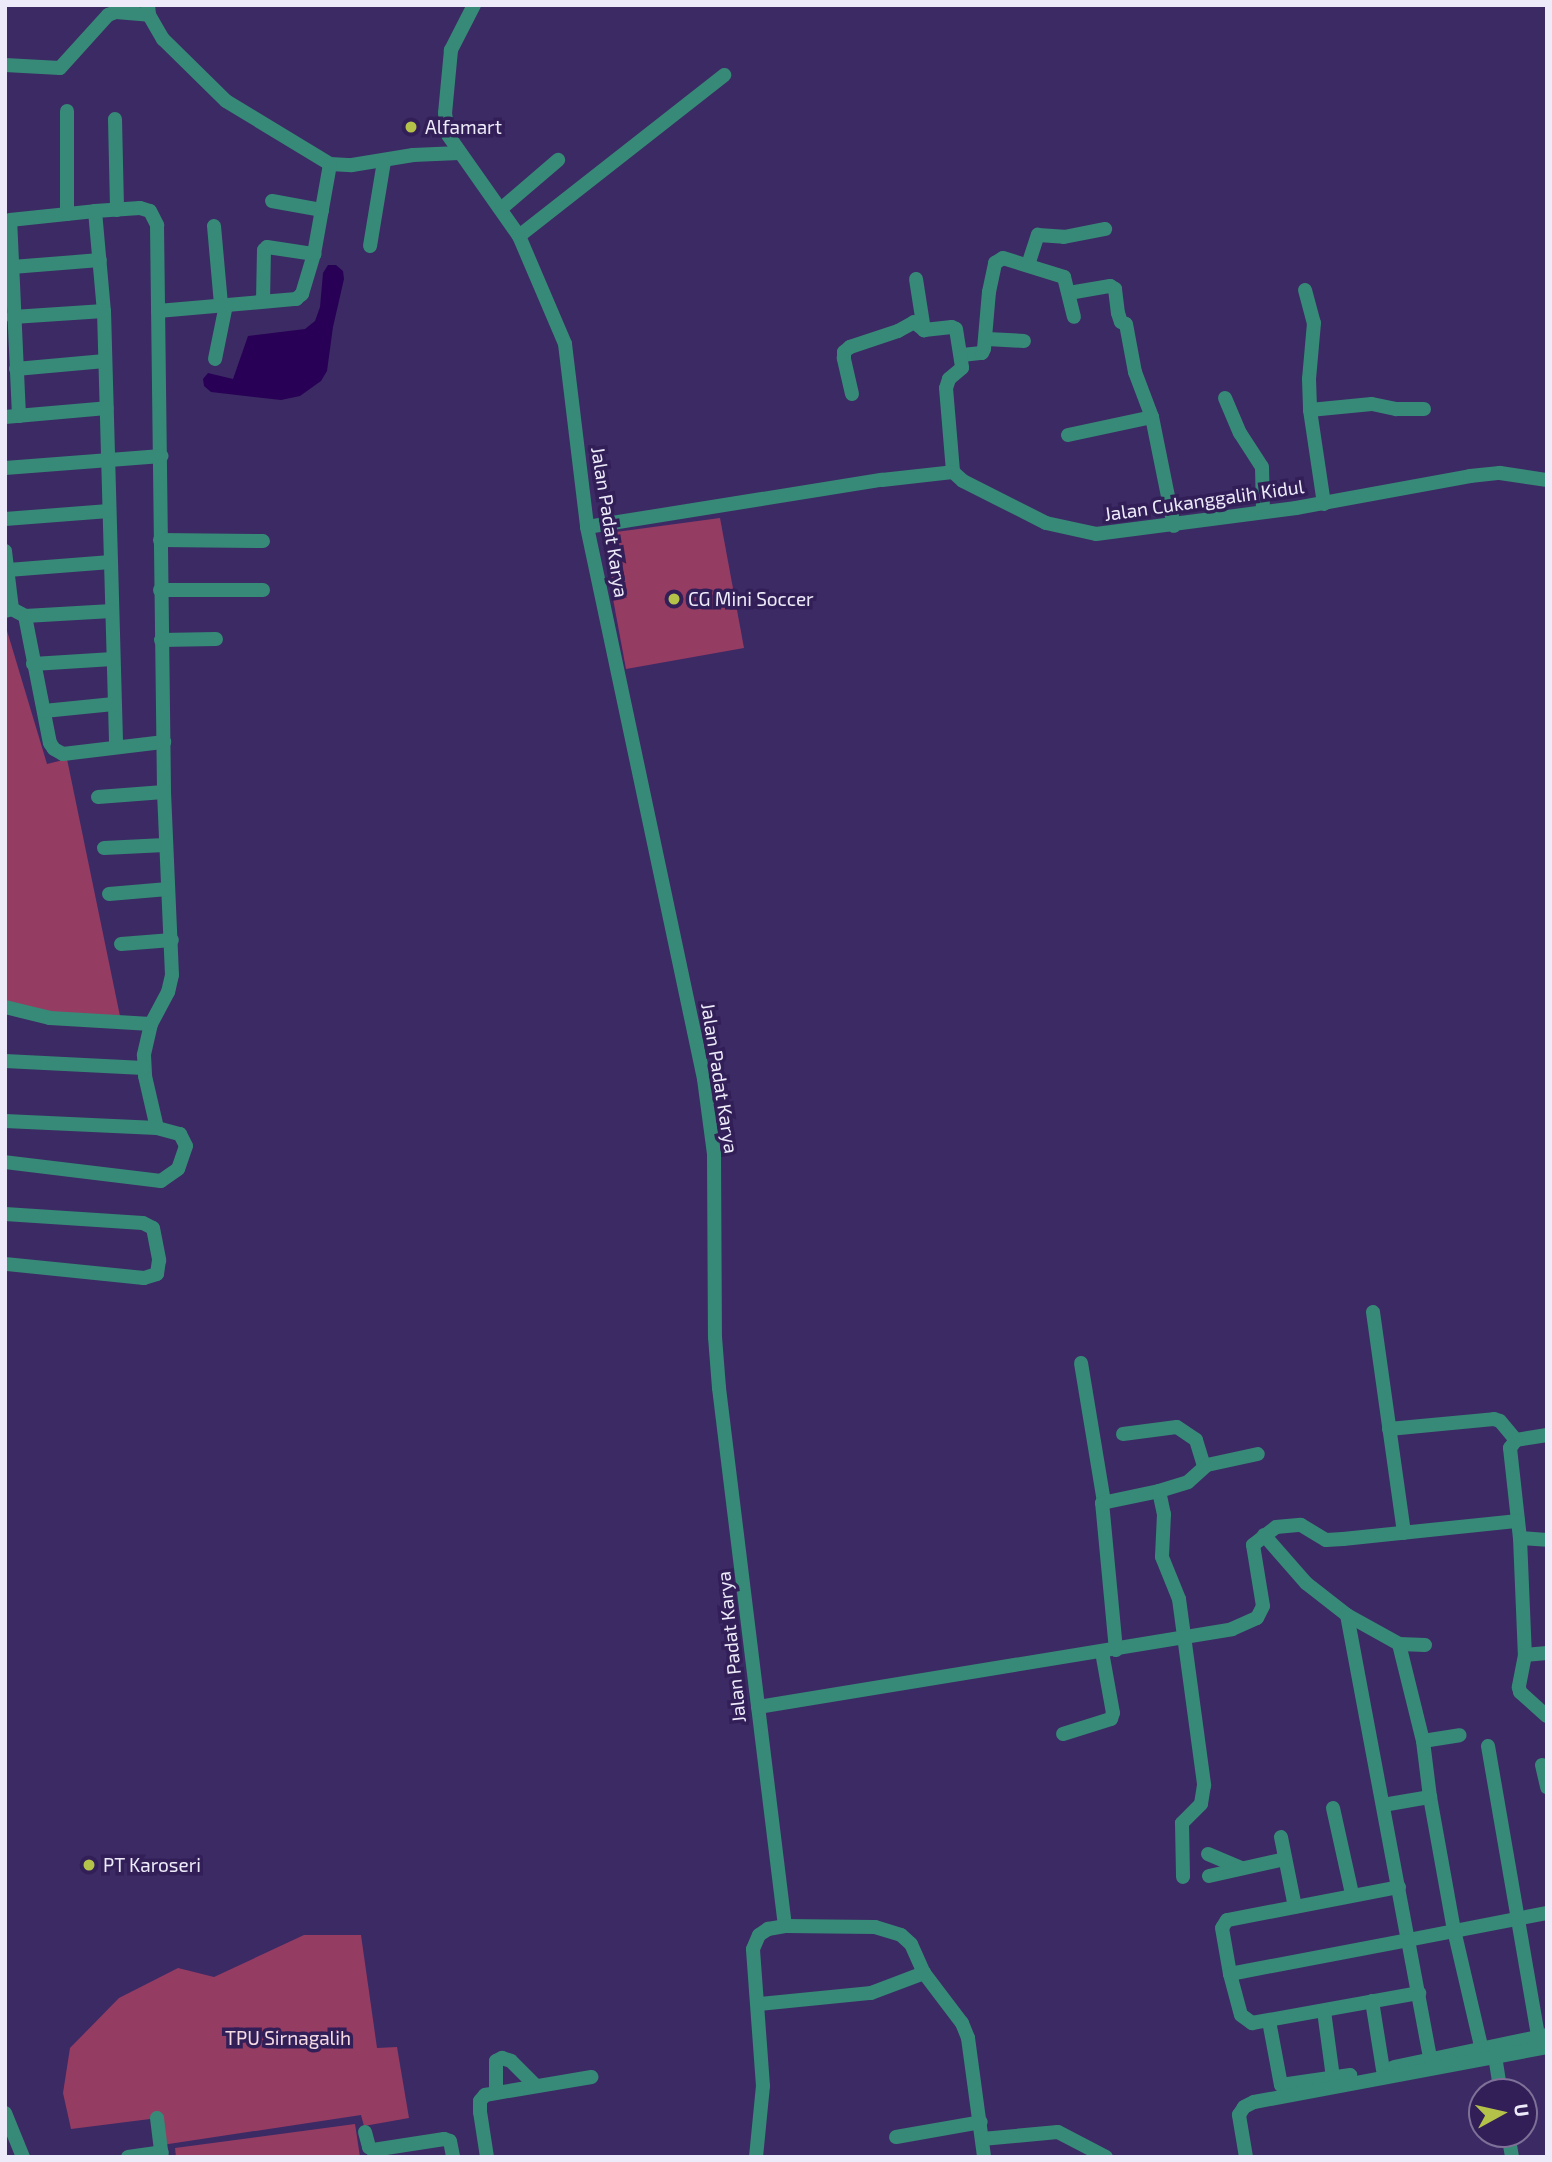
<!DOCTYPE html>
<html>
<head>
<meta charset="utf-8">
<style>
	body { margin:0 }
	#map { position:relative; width:1552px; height:2162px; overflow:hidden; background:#3c2a64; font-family:"Exo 2",sans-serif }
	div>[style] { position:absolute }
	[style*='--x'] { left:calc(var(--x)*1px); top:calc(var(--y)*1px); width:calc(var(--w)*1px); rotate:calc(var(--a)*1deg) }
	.green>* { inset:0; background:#953c63 }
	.water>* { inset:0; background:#280055 }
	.minor>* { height:14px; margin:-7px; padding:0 7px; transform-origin:7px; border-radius:7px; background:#378a77 }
	.dots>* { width:19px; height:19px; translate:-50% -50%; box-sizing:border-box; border:4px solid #321f58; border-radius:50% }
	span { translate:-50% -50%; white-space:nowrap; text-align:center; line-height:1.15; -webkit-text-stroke:7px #321f58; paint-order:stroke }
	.poi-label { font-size:19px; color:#edebf9 }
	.left { translate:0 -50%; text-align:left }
	.street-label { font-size:19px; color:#edebf9 }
	.park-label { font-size:19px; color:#f5dae3 }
	.frame { position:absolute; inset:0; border:7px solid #edebf9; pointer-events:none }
	.north { position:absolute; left:1468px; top:2078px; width:70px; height:70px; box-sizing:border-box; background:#321f58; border:2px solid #7d7198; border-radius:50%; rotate:82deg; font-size:19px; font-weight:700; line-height:28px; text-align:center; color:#edebf9 }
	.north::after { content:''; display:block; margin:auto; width:24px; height:32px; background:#b5c24a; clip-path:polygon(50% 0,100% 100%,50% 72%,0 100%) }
</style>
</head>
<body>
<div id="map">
	<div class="green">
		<i style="clip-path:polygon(720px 518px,744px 648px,626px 669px,604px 550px,616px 532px)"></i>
		<i style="clip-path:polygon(5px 624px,47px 764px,67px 759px,120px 1016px,27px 1011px,5px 1002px)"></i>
		<i style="clip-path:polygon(304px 1935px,361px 1935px,377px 2048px,397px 2047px,409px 2118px,364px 2126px,361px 2115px,162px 2145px,158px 2118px,71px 2129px,63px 2093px,70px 2048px,119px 1998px,178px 1968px,214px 1977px)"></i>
		<i style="clip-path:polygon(355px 2124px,360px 2157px,176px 2157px,175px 2148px)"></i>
	</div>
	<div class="water">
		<i style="clip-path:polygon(328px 265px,336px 265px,343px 271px,344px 279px,333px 327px,327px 371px,321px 381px,300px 396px,281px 400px,211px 392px,204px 386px,203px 379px,208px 373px,233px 379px,248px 336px,305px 329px,315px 321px,320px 307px,323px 273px)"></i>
	</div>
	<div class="minor">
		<i style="--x:148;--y:5;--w:10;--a:84"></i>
		<i style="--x:149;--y:15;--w:28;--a:60"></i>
		<i style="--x:163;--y:39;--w:88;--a:44.5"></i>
		<i style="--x:226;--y:101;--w:122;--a:31.2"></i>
		<i style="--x:330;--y:164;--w:22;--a:3"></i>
		<i style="--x:352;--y:165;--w:62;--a:-9.3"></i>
		<i style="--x:413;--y:155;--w:46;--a:-2.5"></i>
		<i style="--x:474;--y:5;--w:51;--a:117.1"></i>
		<i style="--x:451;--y:50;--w:63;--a:95.4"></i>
		<i style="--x:445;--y:113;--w:22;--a:82"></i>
		<i style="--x:448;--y:135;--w:123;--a:54.9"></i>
		<i style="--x:519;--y:236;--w:117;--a:66.9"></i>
		<i style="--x:565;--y:344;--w:184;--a:83.1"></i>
		<i style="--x:587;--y:527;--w:564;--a:78.03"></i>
		<i style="--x:704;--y:1079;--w:76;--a:82.4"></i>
		<i style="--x:714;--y:1154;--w:183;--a:89.7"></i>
		<i style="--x:715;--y:1337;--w:51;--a:85.5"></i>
		<i style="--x:719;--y:1388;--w:542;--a:83.01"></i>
		<i style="--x:785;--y:1926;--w:90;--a:0.6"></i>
		<i style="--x:875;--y:1927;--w:27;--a:17"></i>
		<i style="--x:901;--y:1935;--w:13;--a:42"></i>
		<i style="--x:911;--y:1944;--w:32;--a:66"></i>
		<i style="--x:924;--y:1973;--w:63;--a:52.8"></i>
		<i style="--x:962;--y:2023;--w:16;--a:68"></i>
		<i style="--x:968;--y:2038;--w:120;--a:82.3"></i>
		<i style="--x:5;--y:65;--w:55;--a:3.1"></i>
		<i style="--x:60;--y:68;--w:72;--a:-47.8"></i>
		<i style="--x:108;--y:15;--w:9;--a:-21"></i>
		<i style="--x:116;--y:12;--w:33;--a:5"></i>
		<i style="--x:67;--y:111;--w:103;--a:90"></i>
		<i style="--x:115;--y:119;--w:91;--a:88.7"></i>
		<i style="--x:272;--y:201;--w:51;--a:10.2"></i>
		<i style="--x:502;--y:208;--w:74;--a:-40.6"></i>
		<i style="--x:95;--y:211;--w:100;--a:84.9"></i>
		<i style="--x:104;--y:311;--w:436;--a:88.4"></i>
		<i style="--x:214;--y:226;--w:79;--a:84.9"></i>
		<i style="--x:519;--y:236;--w:261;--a:-38.1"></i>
		<i style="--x:370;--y:246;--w:86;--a:-80.6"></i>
		<i style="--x:1028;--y:265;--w:32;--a:-72"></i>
		<i style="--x:1038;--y:235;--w:26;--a:4"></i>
		<i style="--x:1064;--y:237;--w:42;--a:-11"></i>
		<i style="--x:12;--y:267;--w:88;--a:-4.5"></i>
		<i style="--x:916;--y:279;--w:52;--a:81.1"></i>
		<i style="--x:1305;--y:290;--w:34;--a:75"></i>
		<i style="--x:1314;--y:323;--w:56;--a:95.1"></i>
		<i style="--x:1309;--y:379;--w:31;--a:88"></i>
		<i style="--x:1310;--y:410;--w:95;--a:81.5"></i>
		<i style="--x:1069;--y:293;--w:42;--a:-9.7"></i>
		<i style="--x:1110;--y:286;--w:6;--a:31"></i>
		<i style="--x:1115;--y:289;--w:24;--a:83"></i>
		<i style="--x:1118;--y:313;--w:9;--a:72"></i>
		<i style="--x:1121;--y:322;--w:5;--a:22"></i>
		<i style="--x:1126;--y:324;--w:49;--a:79.4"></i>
		<i style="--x:1135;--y:372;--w:48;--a:69.3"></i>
		<i style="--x:1152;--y:417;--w:111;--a:78.6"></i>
		<i style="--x:263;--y:301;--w:51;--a:-88.9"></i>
		<i style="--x:264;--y:250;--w:4;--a:-45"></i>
		<i style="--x:267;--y:247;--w:48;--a:8.5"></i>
		<i style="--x:158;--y:311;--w:139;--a:-5"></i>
		<i style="--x:296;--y:299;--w:8;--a:-40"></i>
		<i style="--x:302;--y:294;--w:42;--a:-73.3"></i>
		<i style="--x:314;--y:254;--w:91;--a:-79.9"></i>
		<i style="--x:13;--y:317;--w:91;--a:-3.8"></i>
		<i style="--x:987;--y:339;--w:37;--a:3"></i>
		<i style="--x:962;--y:355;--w:20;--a:-6"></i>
		<i style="--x:982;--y:353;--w:4;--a:-63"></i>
		<i style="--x:984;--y:349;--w:57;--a:-85"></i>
		<i style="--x:989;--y:292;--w:30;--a:-78"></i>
		<i style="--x:995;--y:263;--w:9;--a:-32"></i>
		<i style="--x:1003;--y:258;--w:64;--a:17.3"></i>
		<i style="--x:1064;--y:277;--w:41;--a:76"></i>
		<i style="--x:215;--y:359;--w:55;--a:-78.5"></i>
		<i style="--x:16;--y:369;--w:89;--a:-5.1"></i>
		<i style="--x:852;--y:394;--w:37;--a:-103"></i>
		<i style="--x:844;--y:358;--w:6;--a:-90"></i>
		<i style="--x:844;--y:352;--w:8;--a:-40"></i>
		<i style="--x:850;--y:347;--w:51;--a:-18.4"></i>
		<i style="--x:898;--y:331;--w:18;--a:-29"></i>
		<i style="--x:914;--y:322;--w:13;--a:39"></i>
		<i style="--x:924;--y:330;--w:28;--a:-6"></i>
		<i style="--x:952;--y:327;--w:4;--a:27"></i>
		<i style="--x:956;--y:329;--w:39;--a:81"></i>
		<i style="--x:962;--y:368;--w:17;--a:140"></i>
		<i style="--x:949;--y:379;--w:9;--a:108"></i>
		<i style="--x:946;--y:388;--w:84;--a:85.2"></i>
		<i style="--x:1225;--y:398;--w:38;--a:67"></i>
		<i style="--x:1240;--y:433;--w:40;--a:57.1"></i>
		<i style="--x:1262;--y:467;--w:45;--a:88.7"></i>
		<i style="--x:1310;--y:410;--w:62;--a:-5.5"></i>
		<i style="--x:1372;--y:404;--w:25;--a:12"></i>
		<i style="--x:1396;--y:409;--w:28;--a:0"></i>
		<i style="--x:19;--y:416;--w:196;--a:-92.6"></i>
		<i style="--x:10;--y:220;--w:85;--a:-6"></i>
		<i style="--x:95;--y:211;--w:45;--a:-3.8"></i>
		<i style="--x:140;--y:208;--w:10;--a:17"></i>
		<i style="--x:150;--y:211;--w:16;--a:63"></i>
		<i style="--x:157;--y:225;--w:567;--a:89.29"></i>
		<i style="--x:164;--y:792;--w:183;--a:87.5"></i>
		<i style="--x:172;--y:975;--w:17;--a:103"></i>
		<i style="--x:168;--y:992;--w:36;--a:118"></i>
		<i style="--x:151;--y:1024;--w:32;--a:103"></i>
		<i style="--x:144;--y:1055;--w:21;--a:87"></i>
		<i style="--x:145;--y:1076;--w:53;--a:77"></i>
		<i style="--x:5;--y:417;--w:102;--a:-5"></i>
		<i style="--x:1068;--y:435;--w:86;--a:-12.1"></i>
		<i style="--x:5;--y:468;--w:157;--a:-4.4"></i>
		<i style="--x:5;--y:519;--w:104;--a:-4.4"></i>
		<i style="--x:587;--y:527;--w:299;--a:-9.1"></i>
		<i style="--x:882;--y:480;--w:71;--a:-6.4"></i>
		<i style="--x:953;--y:472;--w:13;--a:42"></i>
		<i style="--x:963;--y:481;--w:93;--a:26.8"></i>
		<i style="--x:1046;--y:523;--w:51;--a:12.4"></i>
		<i style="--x:1096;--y:534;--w:202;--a:-7.4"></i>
		<i style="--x:1296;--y:508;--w:177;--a:-10.4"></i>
		<i style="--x:1470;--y:476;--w:30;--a:-6"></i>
		<i style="--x:1500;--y:473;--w:48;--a:8.5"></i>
		<i style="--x:160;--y:540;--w:103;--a:0.6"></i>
		<i style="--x:5;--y:551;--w:58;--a:83.1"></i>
		<i style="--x:8;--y:570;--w:103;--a:-4.4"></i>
		<i style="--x:160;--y:590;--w:103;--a:0"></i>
		<i style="--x:5;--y:611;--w:7;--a:-16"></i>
		<i style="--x:12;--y:609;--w:15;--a:28"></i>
		<i style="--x:25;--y:616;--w:129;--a:78.9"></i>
		<i style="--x:50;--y:743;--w:7;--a:56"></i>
		<i style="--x:54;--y:749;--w:10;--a:29"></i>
		<i style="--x:63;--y:754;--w:102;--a:-6.8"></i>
		<i style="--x:25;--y:616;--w:87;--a:-3.3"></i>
		<i style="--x:161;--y:640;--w:55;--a:-1"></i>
		<i style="--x:33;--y:664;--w:80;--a:-3.6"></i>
		<i style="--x:44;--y:711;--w:70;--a:-5.7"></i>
		<i style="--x:98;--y:797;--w:66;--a:-4.3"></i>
		<i style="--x:104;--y:848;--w:61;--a:-2.8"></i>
		<i style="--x:109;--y:894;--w:59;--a:-4.8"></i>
		<i style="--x:121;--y:944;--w:51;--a:-4.5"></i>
		<i style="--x:5;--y:1007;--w:46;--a:13.7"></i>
		<i style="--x:50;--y:1018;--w:101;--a:3.4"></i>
		<i style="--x:5;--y:1061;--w:139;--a:2.9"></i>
		<i style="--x:5;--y:1121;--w:152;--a:2.6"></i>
		<i style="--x:157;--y:1128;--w:24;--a:15"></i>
		<i style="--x:180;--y:1134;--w:13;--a:63"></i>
		<i style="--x:186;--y:1146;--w:24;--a:109"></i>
		<i style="--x:178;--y:1169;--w:21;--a:145"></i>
		<i style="--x:161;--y:1181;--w:157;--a:-173.1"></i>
		<i style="--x:5;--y:1214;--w:138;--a:3.7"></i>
		<i style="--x:143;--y:1223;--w:11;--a:27"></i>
		<i style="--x:153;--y:1228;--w:33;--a:79"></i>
		<i style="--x:159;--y:1260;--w:14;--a:98"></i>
		<i style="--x:157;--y:1274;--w:14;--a:163"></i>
		<i style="--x:144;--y:1278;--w:140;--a:-174.2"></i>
		<i style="--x:1373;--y:1312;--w:223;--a:82"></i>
		<i style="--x:1081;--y:1363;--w:141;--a:80.6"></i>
		<i style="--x:1389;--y:1429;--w:105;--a:-5.4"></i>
		<i style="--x:1494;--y:1419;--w:6;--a:18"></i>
		<i style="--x:1500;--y:1421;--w:25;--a:50"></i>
		<i style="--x:1123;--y:1434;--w:54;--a:-7.4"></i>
		<i style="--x:1177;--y:1427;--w:23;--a:34"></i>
		<i style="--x:1196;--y:1440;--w:27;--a:73"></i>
		<i style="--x:1547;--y:1435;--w:31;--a:171"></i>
		<i style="--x:1516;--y:1440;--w:10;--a:127"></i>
		<i style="--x:1510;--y:1448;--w:91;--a:83.7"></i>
		<i style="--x:1520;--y:1538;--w:117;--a:87.6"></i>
		<i style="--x:1525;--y:1655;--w:33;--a:101"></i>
		<i style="--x:1519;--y:1687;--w:5;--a:79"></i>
		<i style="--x:1520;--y:1692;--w:36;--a:42"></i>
		<i style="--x:1159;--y:1491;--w:24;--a:78"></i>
		<i style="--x:1164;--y:1514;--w:43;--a:92.7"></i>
		<i style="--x:1162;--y:1557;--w:45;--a:68"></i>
		<i style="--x:1179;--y:1599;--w:188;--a:82.3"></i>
		<i style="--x:1204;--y:1785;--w:19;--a:99"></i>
		<i style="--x:1201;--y:1804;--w:27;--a:135"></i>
		<i style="--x:1182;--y:1823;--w:54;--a:88.9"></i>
		<i style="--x:1264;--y:1535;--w:64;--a:48.8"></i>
		<i style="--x:1306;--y:1583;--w:52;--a:38"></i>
		<i style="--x:1347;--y:1615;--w:60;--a:29.1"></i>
		<i style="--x:1399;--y:1644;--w:26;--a:2"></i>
		<i style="--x:1520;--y:1538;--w:27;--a:4"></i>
		<i style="--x:1347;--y:1615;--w:331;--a:79.4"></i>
		<i style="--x:1408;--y:1940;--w:142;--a:-11"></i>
		<i style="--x:1399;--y:1644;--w:100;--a:76.1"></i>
		<i style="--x:1423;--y:1741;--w:56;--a:82.9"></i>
		<i style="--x:1430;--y:1797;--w:135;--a:79.8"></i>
		<i style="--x:1454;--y:1930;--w:119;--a:76.9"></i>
		<i style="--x:1116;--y:1650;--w:148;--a:-95.4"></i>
		<i style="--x:1102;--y:1503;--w:58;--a:-11.9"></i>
		<i style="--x:1159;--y:1491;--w:30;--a:-17"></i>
		<i style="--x:1188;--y:1482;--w:25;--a:-42"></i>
		<i style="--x:1207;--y:1465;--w:52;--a:-12.2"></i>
		<i style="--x:1525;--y:1655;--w:22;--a:-5"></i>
		<i style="--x:758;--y:1707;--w:480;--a:-9.3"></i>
		<i style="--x:1232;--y:1629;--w:27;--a:-24"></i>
		<i style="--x:1257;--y:1618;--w:13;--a:-63"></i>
		<i style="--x:1263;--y:1606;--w:62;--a:-99.3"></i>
		<i style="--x:1253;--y:1545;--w:29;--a:-38"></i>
		<i style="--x:1276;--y:1527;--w:25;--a:-5"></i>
		<i style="--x:1301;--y:1525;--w:29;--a:31"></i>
		<i style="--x:1326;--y:1540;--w:17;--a:-3"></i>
		<i style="--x:1343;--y:1539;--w:176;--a:-5.9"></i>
		<i style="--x:1063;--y:1734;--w:50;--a:-17.4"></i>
		<i style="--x:1111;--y:1719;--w:6;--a:-72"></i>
		<i style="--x:1113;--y:1713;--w:62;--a:-100.2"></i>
		<i style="--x:1423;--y:1741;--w:37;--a:-9"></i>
		<i style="--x:1488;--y:1746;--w:294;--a:80.2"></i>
		<i style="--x:1542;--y:1765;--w:23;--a:77"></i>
		<i style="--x:1383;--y:1805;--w:48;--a:-9.7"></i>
		<i style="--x:1333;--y:1808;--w:88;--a:77.5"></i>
		<i style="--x:1281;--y:1837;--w:71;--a:78.7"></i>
		<i style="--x:1208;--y:1854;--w:36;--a:23"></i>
		<i style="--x:1209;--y:1876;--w:78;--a:-12.6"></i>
		<i style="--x:1399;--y:1887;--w:175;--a:169.1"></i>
		<i style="--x:1227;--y:1920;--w:9;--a:122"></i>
		<i style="--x:1222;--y:1928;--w:47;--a:80.1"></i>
		<i style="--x:1230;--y:1974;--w:42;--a:75"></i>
		<i style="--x:1241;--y:2015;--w:14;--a:36"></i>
		<i style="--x:1252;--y:2023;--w:170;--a:-10.2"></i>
		<i style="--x:1230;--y:1974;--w:181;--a:-10.8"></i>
		<i style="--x:1408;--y:1940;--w:120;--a:79.4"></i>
		<i style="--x:1372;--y:2001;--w:70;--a:80.9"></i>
		<i style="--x:760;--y:2004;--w:112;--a:-5.7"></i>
		<i style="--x:871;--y:1993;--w:57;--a:-20.7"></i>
		<i style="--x:1324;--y:2011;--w:68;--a:82.3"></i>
		<i style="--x:1269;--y:2021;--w:65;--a:79.4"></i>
		<i style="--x:1281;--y:2085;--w:70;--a:-8.2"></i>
		<i style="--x:1495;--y:2056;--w:36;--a:81"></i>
		<i style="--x:1394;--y:2067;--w:156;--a:-11.8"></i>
		<i style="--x:496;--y:2092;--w:31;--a:-90"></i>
		<i style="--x:496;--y:2061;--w:7;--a:-27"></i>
		<i style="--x:502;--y:2058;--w:9;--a:18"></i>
		<i style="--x:511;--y:2061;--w:35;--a:45"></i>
		<i style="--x:5;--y:2113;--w:48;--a:67.8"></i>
		<i style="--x:157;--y:2118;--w:39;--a:83"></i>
		<i style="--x:365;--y:2132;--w:16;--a:75"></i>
		<i style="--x:369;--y:2147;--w:5;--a:37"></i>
		<i style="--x:373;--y:2150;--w:72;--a:-8.8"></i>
		<i style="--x:444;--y:2139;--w:6;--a:18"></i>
		<i style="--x:450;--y:2141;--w:16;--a:79"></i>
		<i style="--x:1508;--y:2134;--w:23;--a:80"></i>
		<i style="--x:896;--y:2137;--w:86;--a:-10"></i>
		<i style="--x:982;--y:2139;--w:76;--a:-5.3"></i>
		<i style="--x:1058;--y:2132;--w:54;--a:27.5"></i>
		<i style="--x:128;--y:2157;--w:34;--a:-8"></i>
		<i style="--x:487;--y:2157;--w:46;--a:-98.8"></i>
		<i style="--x:480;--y:2112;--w:11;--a:-90"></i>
		<i style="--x:480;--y:2101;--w:8;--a:-50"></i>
		<i style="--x:485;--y:2095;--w:108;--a:-9.6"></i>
		<i style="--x:756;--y:2157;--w:71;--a:-84.4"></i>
		<i style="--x:763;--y:2086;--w:137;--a:-94.2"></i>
		<i style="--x:753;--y:1949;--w:15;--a:-67"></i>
		<i style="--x:759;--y:1935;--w:11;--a:-34"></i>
		<i style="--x:768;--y:1929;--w:17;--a:-10"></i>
		<i style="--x:1246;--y:2157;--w:43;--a:-99.5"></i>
		<i style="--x:1239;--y:2115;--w:9;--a:-58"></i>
		<i style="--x:1244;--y:2107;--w:11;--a:-27"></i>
		<i style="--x:1254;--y:2102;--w:298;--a:-10.6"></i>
	</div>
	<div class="dots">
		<i style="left:411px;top:127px;background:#b5c24a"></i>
		<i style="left:674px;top:599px;background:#b5c24a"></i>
		<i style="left:89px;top:1865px;background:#b5c24a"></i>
	</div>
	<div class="poi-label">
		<span class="left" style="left:425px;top:127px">Alfamart</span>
		<span class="left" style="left:688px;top:599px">CG Mini Soccer</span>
		<span class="left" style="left:103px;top:1865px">PT Karoseri</span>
	</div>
	<div class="street-label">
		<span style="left:1204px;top:500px;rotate:-8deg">Jalan Cukanggalih Kidul</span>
		<span style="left:610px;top:522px;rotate:81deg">Jalan Padat Karya</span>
		<span style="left:720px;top:1078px;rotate:81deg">Jalan Padat Karya</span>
		<span style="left:731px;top:1647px;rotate:-96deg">Jalan Padat Karya</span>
	</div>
	<div class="park-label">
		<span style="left:288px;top:2038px">TPU Sirnagalih</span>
	</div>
	<div class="frame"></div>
	<div class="north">U</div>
</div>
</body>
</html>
